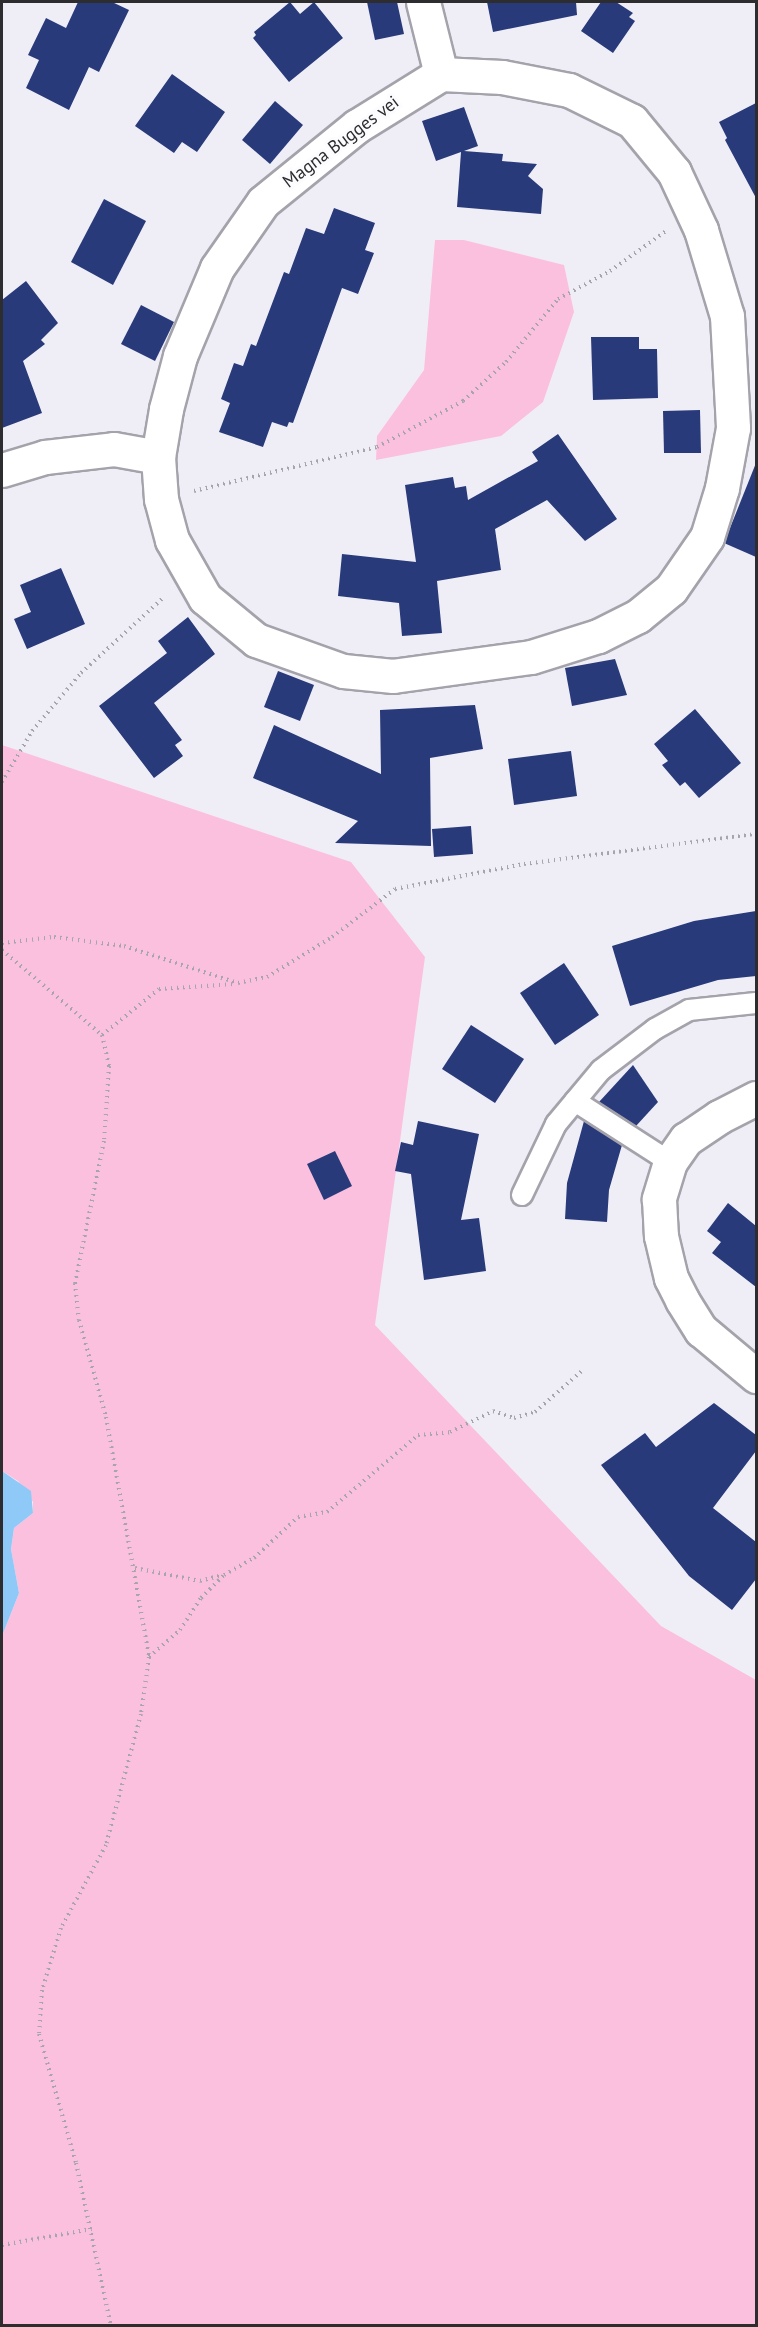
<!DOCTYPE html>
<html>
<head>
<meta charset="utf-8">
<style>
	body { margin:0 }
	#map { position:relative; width:758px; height:2327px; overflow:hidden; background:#efeef6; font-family:"PT Sans",sans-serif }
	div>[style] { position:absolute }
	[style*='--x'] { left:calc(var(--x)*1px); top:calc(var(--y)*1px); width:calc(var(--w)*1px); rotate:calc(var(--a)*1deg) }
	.green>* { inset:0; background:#fcc0df }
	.water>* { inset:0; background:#8fc9f7 }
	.building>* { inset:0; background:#293a7a }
	.path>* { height:4px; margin-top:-2px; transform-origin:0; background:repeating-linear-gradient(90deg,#a6a5ab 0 1.5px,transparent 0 6px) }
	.roads { filter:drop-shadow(2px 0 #a4a3ab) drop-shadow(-2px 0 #a4a3ab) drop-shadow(0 2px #a4a3ab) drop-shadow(0 -2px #a4a3ab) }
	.lane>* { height:20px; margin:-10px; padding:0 10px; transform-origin:10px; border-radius:10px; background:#fff }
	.street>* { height:33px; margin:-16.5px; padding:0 16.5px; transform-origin:16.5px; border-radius:16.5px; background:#fff }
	span { translate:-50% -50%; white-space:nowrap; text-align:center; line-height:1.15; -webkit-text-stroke:6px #fcfcff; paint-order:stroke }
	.street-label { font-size:18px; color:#2d2d30 }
	.frame { position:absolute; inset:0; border:3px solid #2d2d30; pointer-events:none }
</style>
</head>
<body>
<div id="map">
	<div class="green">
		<i style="clip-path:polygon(435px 240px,464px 240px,564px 265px,574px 312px,543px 402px,501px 436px,376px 460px,377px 436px,424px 370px)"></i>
		<i style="clip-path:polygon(2px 745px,351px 862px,425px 957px,375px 1325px,661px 1626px,756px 1680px,756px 2325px,2px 2325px,2px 1636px,19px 1593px,11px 1549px,14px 1528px,33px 1513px,33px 1502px,18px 1481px,2px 1471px)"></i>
	</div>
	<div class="water">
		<i style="clip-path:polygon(2px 1471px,31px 1491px,33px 1513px,14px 1528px,11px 1549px,19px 1593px,2px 1636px)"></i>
	</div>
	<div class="building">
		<i style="clip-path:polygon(78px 2px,112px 2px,129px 10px,99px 72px,89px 67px,69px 110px,26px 88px,39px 60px,28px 55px,46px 18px,66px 28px)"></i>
		<i style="clip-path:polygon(290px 2px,300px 14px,314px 2px,343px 38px,289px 82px,253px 38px,256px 35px,254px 32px)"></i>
		<i style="clip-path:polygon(367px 2px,397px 2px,404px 34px,375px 40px)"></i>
		<i style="clip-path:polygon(487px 2px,576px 2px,577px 15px,493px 32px)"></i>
		<i style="clip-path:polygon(601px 2px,616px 2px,633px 13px,629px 17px,635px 21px,613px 53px,581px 31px)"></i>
		<i style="clip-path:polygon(172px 74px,225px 112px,197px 152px,182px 142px,174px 153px,135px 126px)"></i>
		<i style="clip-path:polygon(275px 101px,303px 125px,270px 164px,242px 140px)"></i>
		<i style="clip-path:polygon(756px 103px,756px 198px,725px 140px,727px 138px,719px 122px)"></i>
		<i style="clip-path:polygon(464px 107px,478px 146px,464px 151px,503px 154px,502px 161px,537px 164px,528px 176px,543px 189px,541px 214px,457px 207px,461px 152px,436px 161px,422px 121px)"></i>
		<i style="clip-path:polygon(104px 199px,146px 221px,113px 285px,71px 262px)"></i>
		<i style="clip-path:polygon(334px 208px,375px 223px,365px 250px,374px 253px,358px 294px,342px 288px,293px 423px,289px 422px,287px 427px,272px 422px,263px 447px,219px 432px,230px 403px,221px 399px,234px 363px,243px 366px,251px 344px,256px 346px,284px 272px,289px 274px,306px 228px,324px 234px)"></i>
		<i style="clip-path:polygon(26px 281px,58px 323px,41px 340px,45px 344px,23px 361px,42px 413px,2px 428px,2px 300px)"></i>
		<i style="clip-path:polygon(141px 305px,174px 322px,155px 361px,121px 344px)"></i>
		<i style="clip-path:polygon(591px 337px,639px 337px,639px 349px,657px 349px,658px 398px,593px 400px)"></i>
		<i style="clip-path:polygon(700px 410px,701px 453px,664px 453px,663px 411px)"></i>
		<i style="clip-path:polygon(558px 434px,617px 519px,585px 541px,547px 500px,495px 529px,501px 570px,437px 581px,442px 633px,402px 636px,399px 603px,338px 596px,342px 554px,416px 562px,405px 485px,453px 477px,455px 488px,466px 486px,468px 500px,538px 461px,532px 452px)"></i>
		<i style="clip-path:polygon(756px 463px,756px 557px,724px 543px)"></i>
		<i style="clip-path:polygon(61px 568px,85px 624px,27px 649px,14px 619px,31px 612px,20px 585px)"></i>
		<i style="clip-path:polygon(188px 617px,215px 654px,154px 703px,182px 740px,175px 745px,183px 756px,154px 778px,99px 706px,167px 653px,158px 641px)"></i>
		<i style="clip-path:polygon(615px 659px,627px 695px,572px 706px,565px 668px)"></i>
		<i style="clip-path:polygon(278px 671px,314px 685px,300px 721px,264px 707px)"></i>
		<i style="clip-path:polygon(475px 705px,483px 749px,430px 758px,431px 846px,335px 843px,358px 821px,253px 778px,274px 725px,381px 774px,380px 710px)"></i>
		<i style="clip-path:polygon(695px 709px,741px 763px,699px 798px,685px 782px,680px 786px,662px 765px,668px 761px,654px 744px)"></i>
		<i style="clip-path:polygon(571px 751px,577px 796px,514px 805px,508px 759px)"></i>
		<i style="clip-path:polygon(471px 826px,473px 854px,434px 857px,432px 829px)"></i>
		<i style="clip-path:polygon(756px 911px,756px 976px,718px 980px,630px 1006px,612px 946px,694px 921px)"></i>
		<i style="clip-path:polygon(564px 963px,599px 1015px,555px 1045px,520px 993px)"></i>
		<i style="clip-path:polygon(471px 1025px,524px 1059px,495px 1103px,442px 1069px)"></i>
		<i style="clip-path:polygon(633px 1065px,658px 1102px,636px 1126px,599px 1102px)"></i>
		<i style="clip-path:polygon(418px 1121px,479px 1134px,461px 1220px,479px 1218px,486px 1271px,424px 1280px,411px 1174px,395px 1171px,401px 1142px,413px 1145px)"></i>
		<i style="clip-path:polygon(584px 1121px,622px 1145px,609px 1190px,607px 1222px,565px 1219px,567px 1183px)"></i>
		<i style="clip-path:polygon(335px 1151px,352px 1186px,324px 1200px,307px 1164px)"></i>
		<i style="clip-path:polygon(728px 1203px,756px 1226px,756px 1287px,712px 1253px,721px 1242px,707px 1231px)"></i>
		<i style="clip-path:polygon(714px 1403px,756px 1435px,756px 1451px,713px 1508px,756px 1542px,756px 1579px,732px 1610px,689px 1576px,601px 1465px,645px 1433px,656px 1447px)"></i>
	</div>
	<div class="path">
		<i style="--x:194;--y:491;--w:188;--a:-13.5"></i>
		<i style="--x:377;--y:447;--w:98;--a:-28.1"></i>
		<i style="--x:463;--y:401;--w:58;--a:-42.2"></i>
		<i style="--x:506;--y:362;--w:82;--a:-50.5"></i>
		<i style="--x:558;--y:299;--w:59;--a:-28.3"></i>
		<i style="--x:610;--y:271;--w:69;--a:-35.5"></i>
		<i style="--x:2;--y:782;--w:59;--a:-59.5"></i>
		<i style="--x:32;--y:731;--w:76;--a:-49.8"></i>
		<i style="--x:81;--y:673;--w:113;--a:-42.5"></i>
		<i style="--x:2;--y:943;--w:52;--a:-6.6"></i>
		<i style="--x:54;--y:937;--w:71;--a:7.3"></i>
		<i style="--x:124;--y:946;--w:120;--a:18"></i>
		<i style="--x:238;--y:983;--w:30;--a:-12"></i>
		<i style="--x:267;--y:977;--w:76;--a:-31.6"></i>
		<i style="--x:332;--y:937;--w:79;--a:-37.3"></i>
		<i style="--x:395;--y:889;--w:131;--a:-11"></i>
		<i style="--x:524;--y:864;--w:234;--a:-7.4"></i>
		<i style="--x:2;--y:950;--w:131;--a:40.4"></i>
		<i style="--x:102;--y:1035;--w:32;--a:77"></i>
		<i style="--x:109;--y:1066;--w:75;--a:93.8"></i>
		<i style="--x:104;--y:1141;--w:145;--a:101.5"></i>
		<i style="--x:75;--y:1283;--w:37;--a:84"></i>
		<i style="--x:79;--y:1320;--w:101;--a:74.4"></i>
		<i style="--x:106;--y:1417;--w:244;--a:79.8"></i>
		<i style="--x:149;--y:1657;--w:58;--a:98"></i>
		<i style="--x:141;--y:1714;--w:136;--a:105"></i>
		<i style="--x:106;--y:1845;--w:94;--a:118.5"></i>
		<i style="--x:61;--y:1928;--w:65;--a:107"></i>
		<i style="--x:42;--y:1990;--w:44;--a:93.9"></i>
		<i style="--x:39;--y:2034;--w:134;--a:74"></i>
		<i style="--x:76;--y:2163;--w:167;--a:77.9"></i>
		<i style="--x:102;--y:1035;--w:73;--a:-38.9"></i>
		<i style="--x:159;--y:989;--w:75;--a:-3.8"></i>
		<i style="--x:135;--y:1568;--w:66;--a:11.3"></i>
		<i style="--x:200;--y:1581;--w:24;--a:-15"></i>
		<i style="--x:149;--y:1657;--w:41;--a:-41.1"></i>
		<i style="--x:180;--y:1630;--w:38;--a:-57"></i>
		<i style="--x:201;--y:1598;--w:33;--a:-45"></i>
		<i style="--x:224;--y:1575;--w:34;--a:-30"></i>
		<i style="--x:254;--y:1558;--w:60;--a:-43"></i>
		<i style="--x:298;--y:1517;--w:29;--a:-10"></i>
		<i style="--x:327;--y:1512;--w:119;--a:-40.2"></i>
		<i style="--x:418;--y:1435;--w:32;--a:-5"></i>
		<i style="--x:450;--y:1432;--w:48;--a:-26"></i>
		<i style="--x:493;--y:1411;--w:22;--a:18"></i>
		<i style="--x:514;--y:1418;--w:22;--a:-16"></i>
		<i style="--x:535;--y:1412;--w:64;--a:-41.2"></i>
		<i style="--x:2;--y:2245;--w:91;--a:-10.1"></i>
	</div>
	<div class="roads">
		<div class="lane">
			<i style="--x:575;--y:1101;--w:113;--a:32.7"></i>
			<i style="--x:522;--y:1195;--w:79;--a:-64.4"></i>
			<i style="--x:556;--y:1124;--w:70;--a:-50.2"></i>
			<i style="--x:601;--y:1070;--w:68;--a:-37.2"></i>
			<i style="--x:655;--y:1029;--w:39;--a:-29"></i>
			<i style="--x:689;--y:1010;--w:67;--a:-6"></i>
		</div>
		<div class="street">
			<i style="--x:423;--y:2;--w:74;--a:76"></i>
			<i style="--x:441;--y:74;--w:61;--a:2.8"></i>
			<i style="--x:502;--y:77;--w:68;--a:11"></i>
			<i style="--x:569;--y:90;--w:70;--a:26.2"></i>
			<i style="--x:632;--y:121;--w:66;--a:50.5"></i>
			<i style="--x:674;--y:172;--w:64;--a:65"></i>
			<i style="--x:701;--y:230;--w:90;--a:73.2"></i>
			<i style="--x:727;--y:316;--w:112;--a:86.9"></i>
			<i style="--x:733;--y:428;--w:61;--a:100.4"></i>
			<i style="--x:722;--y:488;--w:51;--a:107"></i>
			<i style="--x:707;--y:537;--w:63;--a:124.7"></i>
			<i style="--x:671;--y:589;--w:43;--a:140.7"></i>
			<i style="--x:638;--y:616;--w:45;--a:153.4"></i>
			<i style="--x:598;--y:636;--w:70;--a:162.6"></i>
			<i style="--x:531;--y:657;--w:139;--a:172.2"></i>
			<i style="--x:393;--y:676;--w:50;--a:-174.3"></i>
			<i style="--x:343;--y:671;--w:92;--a:-160.4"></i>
			<i style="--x:256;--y:640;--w:66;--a:-140.5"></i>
			<i style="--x:205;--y:598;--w:67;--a:-119.6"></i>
			<i style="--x:172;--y:540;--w:42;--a:-105"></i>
			<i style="--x:161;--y:499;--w:42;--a:-94.1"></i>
			<i style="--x:158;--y:457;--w:49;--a:-80.5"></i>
			<i style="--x:166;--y:409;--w:55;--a:-75.2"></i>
			<i style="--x:180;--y:356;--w:95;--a:-67.2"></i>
			<i style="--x:217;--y:268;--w:80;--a:-55.1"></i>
			<i style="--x:263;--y:202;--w:121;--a:-39"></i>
			<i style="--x:357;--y:126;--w:99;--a:-31.8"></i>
			<i style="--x:2;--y:470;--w:45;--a:-16.8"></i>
			<i style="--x:45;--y:457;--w:69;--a:-6.6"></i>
			<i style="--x:114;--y:449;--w:45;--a:10.3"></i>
			<i style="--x:756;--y:1098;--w:42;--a:152.8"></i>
			<i style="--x:719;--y:1117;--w:40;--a:146"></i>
			<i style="--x:686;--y:1139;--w:28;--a:125"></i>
			<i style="--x:670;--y:1162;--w:39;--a:107"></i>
			<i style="--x:659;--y:1199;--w:37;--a:87"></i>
			<i style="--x:661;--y:1236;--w:43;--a:76.6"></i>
			<i style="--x:671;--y:1278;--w:25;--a:63"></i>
			<i style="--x:682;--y:1300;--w:36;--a:58"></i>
			<i style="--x:701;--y:1330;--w:72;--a:39.9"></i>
		</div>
	</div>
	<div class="street-label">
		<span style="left:341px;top:142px;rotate:-37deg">Magna Bugges vei</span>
	</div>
	<div class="frame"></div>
</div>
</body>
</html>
